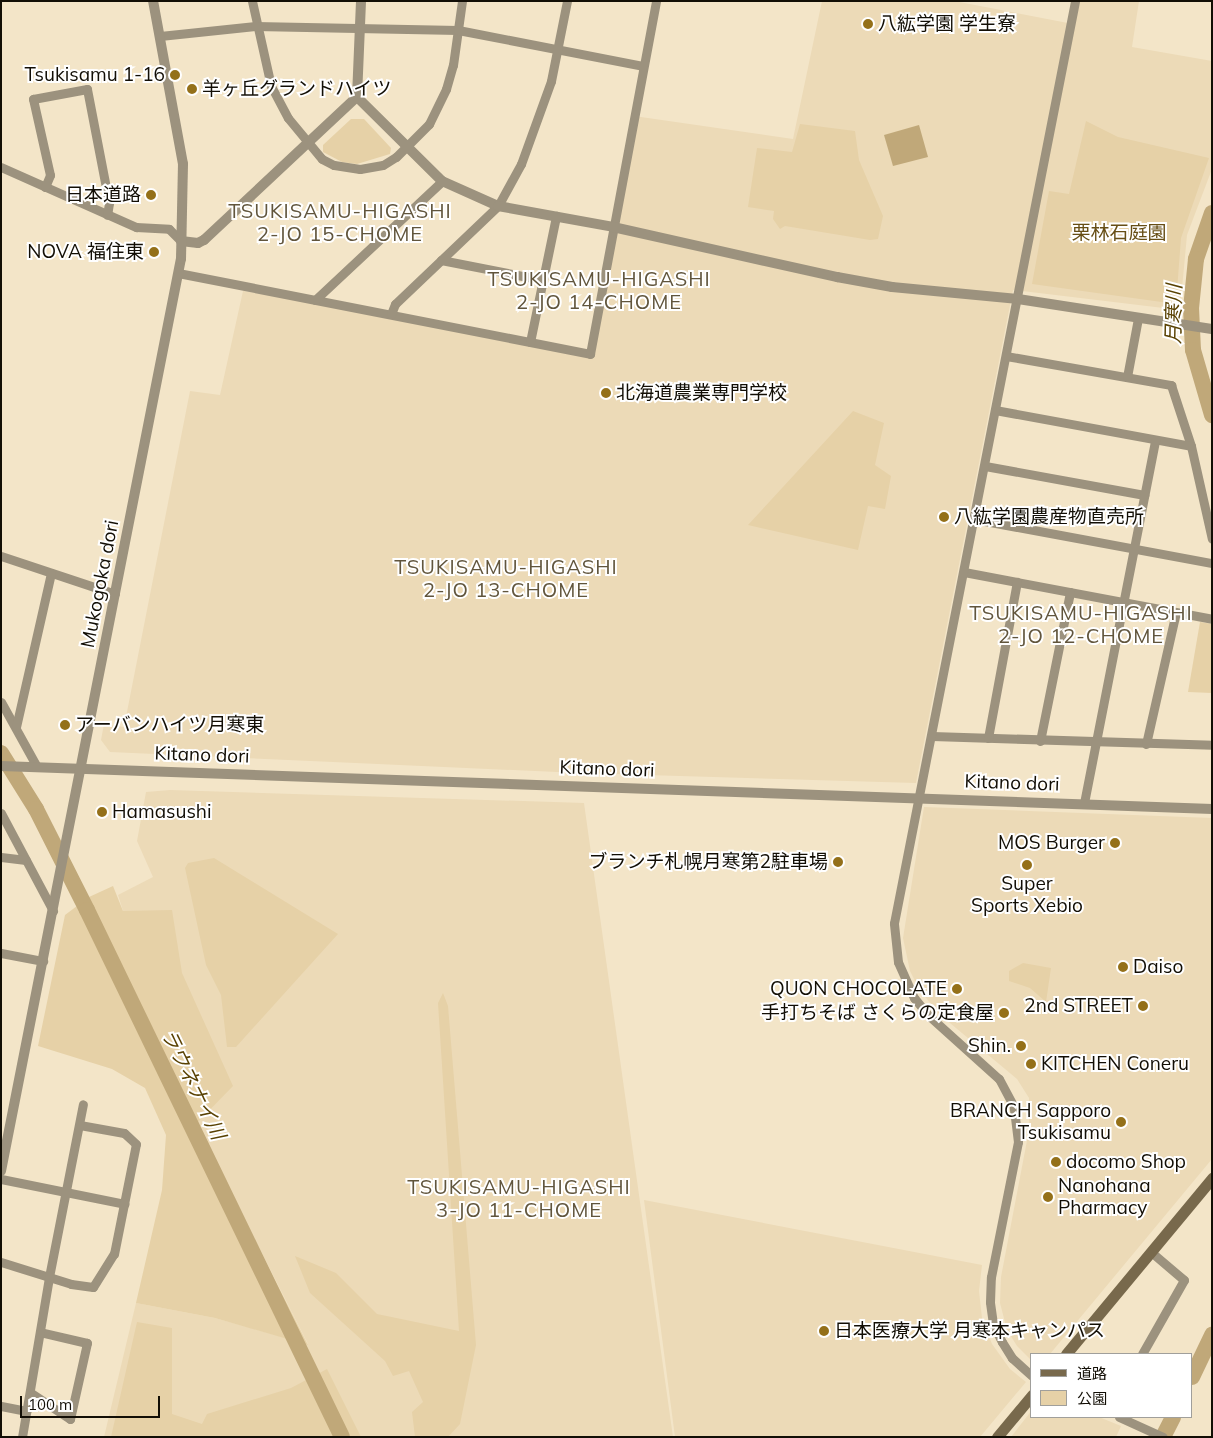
<!DOCTYPE html>
<html>
<head>
<meta charset="utf-8">
<style>
	body { margin:0 }
	#map { position:relative; width:1213px; height:1438px; overflow:hidden; background:#f3e5c8; font-family:Mulish,"Noto Sans JP",sans-serif }
	div>[style] { position:absolute }
	[style*='--x'] { left:calc(var(--x)*1px); top:calc(var(--y)*1px); width:calc(var(--w)*1px); rotate:calc(var(--a)*1deg) }
	.built>* { inset:0; background:#ecdab7 }
	.green>* { inset:0; background:#e6d1a7 }
	.water>* { inset:0; background:#c0a879 }
	.river>* { height:16px; margin:-8px; padding:0 8px; transform-origin:8px; border-radius:8px; background:#c0a879 }
	.minor>* { height:9px; margin:-4.5px; padding:0 4.5px; transform-origin:4.5px; border-radius:4.5px; background:#9c927e }
	.tertiary>* { height:10px; margin:-5px; padding:0 5px; transform-origin:5px; border-radius:5px; background:#9c927e }
	.secondary>* { height:11px; margin:-5.5px; padding:0 5.5px; transform-origin:5.5px; border-radius:5.5px; background:#78694c }
	.dots>* { width:14px; height:14px; translate:-50% -50%; box-sizing:border-box; border:2px solid #fff; border-radius:50% }
	span { translate:-50% -50%; white-space:nowrap; text-align:center; line-height:1.15; -webkit-text-stroke:4px #fff; paint-order:stroke }
	.poi-label { font-size:19px; color:#120e05 }
	.left { translate:0 -50%; text-align:left }
	.right { translate:-100% -50%; text-align:right }
	.park-label { font-size:19px; color:#674e15 }
	.street-label { font-size:19px; color:#120e05 }
	.neighbourhood-label { font-size:20px; color:#61553c; letter-spacing:1px }
	.water-label { font-size:20px; color:#594102; font-style:italic }
	.frame { position:absolute; inset:0; border:2px solid #120e05; pointer-events:none }
	.legend { position:absolute; left:1030px; top:1353px; width:162px; height:65px; box-sizing:border-box; background:#fff; border:1px solid #a09f9b; margin:0; padding:6px 9px; list-style:none; font-size:15px; color:#120e05 }
	.legend li { display:flex; align-items:center; gap:10px; height:25px }
	.legend b { width:25px; border:1px solid #a09f9b }
	.scale { position:absolute; left:20px; top:1396px; width:140px; height:22px; box-sizing:border-box; border:2px solid #120e05; border-top:0; padding-left:6px; font-size:15px; line-height:18px; white-space:nowrap; color:#120e05; -webkit-text-stroke:4px #fff; paint-order:stroke }
</style>
</head>
<body>
<div id="map">
	<div class="built">
		<i style="clip-path:polygon(822px 1px,954px 1px,1073px 24px,1079px 1px,1139px 1px,1132px 47px,1212px 61px,1212px 169px,1187px 235px,1180px 310px,1013px 290px,916px 783px,579px 773px,110px 752px,101px 740px,104px 724px,124px 727px,190px 391px,220px 395px,243px 291px,315px 302px,592px 358px,634px 116px,793px 139px)"></i>
		<i style="clip-path:polygon(170px 790px,584px 803px,673px 1437px,104px 1437px,136px 1303px,215px 1318px,308px 1344px,184px 1100px,118px 895px,153px 877px,137px 841px,146px 792px)"></i>
		<i style="clip-path:polygon(924px 807px,1212px 818px,1212px 1159px,1050px 1354px,1032px 1354px,1032px 1361px,1017px 1346px,1007px 1330px,1000px 1303px,1001px 1277px,1029px 1130px,1029px 1098px,1017px 1079px,938px 1013px,919px 989px,910px 971px,903px 938px)"></i>
		<i style="clip-path:polygon(644px 1200px,982px 1265px,979px 1291px,982px 1318px,992px 1344px,1010px 1369px,1026px 1382px,980px 1437px,675px 1437px)"></i>
		<i style="clip-path:polygon(1032px 1410px,1032px 1417px,1099px 1417px,1121px 1426px,1116px 1437px,1011px 1437px)"></i>
	</div>
	<div class="green">
		<i style="clip-path:polygon(351px 119px,364px 119px,391px 148px,390px 154px,357px 164px,342px 162px,323px 152px,323px 145px)"></i>
		<i style="clip-path:polygon(1086px 121px,1118px 137px,1209px 158px,1181px 238px,1176px 304px,1032px 284px,1049px 191px,1069px 194px)"></i>
		<i style="clip-path:polygon(800px 124px,855px 131px,859px 160px,883px 216px,878px 239px,870px 240px,785px 226px,780px 229px,773px 219px,774px 211px,748px 207px,757px 148px,792px 152px)"></i>
		<i style="clip-path:polygon(853px 411px,884px 423px,875px 465px,891px 476px,885px 509px,868px 506px,858px 550px,748px 525px)"></i>
		<i style="clip-path:polygon(1200px 622px,1212px 624px,1212px 693px,1188px 692px)"></i>
		<i style="clip-path:polygon(214px 858px,338px 934px,236px 1047px,227px 1047px,221px 995px,206px 965px,185px 868px,188px 863px)"></i>
		<i style="clip-path:polygon(113px 886px,123px 911px,172px 910px,182px 973px,233px 1086px,196px 1124px,308px 1345px,215px 1318px,136px 1303px,162px 1190px,166px 1135px,145px 1088px,112px 1069px,38px 1046px,65px 915px,89px 897px)"></i>
		<i style="clip-path:polygon(1023px 963px,1051px 968px,1046px 1002px,1030px 988px,1009px 981px,1009px 971px)"></i>
		<i style="clip-path:polygon(443px 993px,448px 1006px,476px 1345px,460px 1424px,448px 1437px,415px 1437px,412px 1412px,423px 1402px,409px 1371px,393px 1376px,385px 1361px,310px 1293px,295px 1256px,336px 1273px,377px 1314px,459px 1331px,438px 1003px)"></i>
		<i style="clip-path:polygon(137px 1322px,172px 1328px,172px 1414px,202px 1424px,207px 1414px,291px 1388px,327px 1369px,361px 1437px,111px 1437px)"></i>
	</div>
	<div class="water">
		<i style="clip-path:polygon(919px 125px,928px 157px,893px 166px,884px 135px)"></i>
	</div>
	<div class="river">
		<i style="--x:1212;--y:213;--w:49;--a:109.2"></i>
		<i style="--x:1196;--y:259;--w:49;--a:95.8"></i>
		<i style="--x:1191;--y:308;--w:42;--a:87.3"></i>
		<i style="--x:1193;--y:350;--w:68;--a:73.7"></i>
		<i style="--x:1;--y:753;--w:66;--a:58"></i>
		<i style="--x:36;--y:809;--w:113;--a:63.2"></i>
		<i style="--x:87;--y:910;--w:585;--a:64.18"></i>
		<i style="--x:1192;--y:1377;--w:47;--a:-64.5"></i>
		<i style="--x:1163;--y:1437;--w:22;--a:-63"></i>
	</div>
	<div class="minor">
		<i style="--x:252;--y:1;--w:87;--a:77.4"></i>
		<i style="--x:271;--y:86;--w:36;--a:62"></i>
		<i style="--x:288;--y:118;--w:53;--a:50.3"></i>
		<i style="--x:322;--y:159;--w:13;--a:27"></i>
		<i style="--x:334;--y:165;--w:26;--a:9"></i>
		<i style="--x:360;--y:169;--w:23;--a:-10"></i>
		<i style="--x:383;--y:165;--w:15;--a:-32"></i>
		<i style="--x:396;--y:157;--w:47;--a:-45"></i>
		<i style="--x:429;--y:124;--w:39;--a:-64"></i>
		<i style="--x:446;--y:89;--w:25;--a:-74"></i>
		<i style="--x:453;--y:65;--w:65;--a:-82"></i>
		<i style="--x:160;--y:36;--w:96;--a:-6"></i>
		<i style="--x:255;--y:26;--w:203;--a:1.1"></i>
		<i style="--x:458;--y:30;--w:188;--a:11"></i>
		<i style="--x:1;--y:167;--w:148;--a:24"></i>
		<i style="--x:136;--y:227;--w:33;--a:3"></i>
		<i style="--x:169;--y:229;--w:17;--a:45"></i>
		<i style="--x:45;--y:187;--w:13;--a:-67"></i>
		<i style="--x:50;--y:175;--w:78;--a:-102.6"></i>
		<i style="--x:33;--y:99;--w:55;--a:-10.5"></i>
		<i style="--x:87;--y:89;--w:116;--a:79.1"></i>
		<i style="--x:109;--y:203;--w:12;--a:99"></i>
		<i style="--x:441;--y:260;--w:104;--a:11.1"></i>
		<i style="--x:178;--y:273;--w:420;--a:11.1"></i>
		<i style="--x:590;--y:354;--w:359;--a:-79.4"></i>
		<i style="--x:315;--y:300;--w:174;--a:-43.1"></i>
		<i style="--x:391;--y:314;--w:11;--a:-68"></i>
		<i style="--x:395;--y:304;--w:142;--a:-43.6"></i>
		<i style="--x:498;--y:206;--w:48;--a:-61.3"></i>
		<i style="--x:521;--y:164;--w:88;--a:-70.1"></i>
		<i style="--x:551;--y:81;--w:82;--a:-78.7"></i>
		<i style="--x:530;--y:342;--w:129;--a:-78.3"></i>
		<i style="--x:1006;--y:356;--w:168;--a:10"></i>
		<i style="--x:1171;--y:385;--w:64;--a:71.8"></i>
		<i style="--x:1191;--y:446;--w:95;--a:77.3"></i>
		<i style="--x:1127;--y:377;--w:60;--a:-79.4"></i>
		<i style="--x:995;--y:410;--w:199;--a:10.4"></i>
		<i style="--x:985;--y:466;--w:162;--a:10.3"></i>
		<i style="--x:974;--y:519;--w:242;--a:10.5"></i>
		<i style="--x:1;--y:556;--w:120;--a:18.4"></i>
		<i style="--x:964;--y:572;--w:252;--a:10.7"></i>
		<i style="--x:1;--y:702;--w:74;--a:61"></i>
		<i style="--x:16;--y:727;--w:158;--a:-77.2"></i>
		<i style="--x:932;--y:736;--w:280;--a:1.8"></i>
		<i style="--x:988;--y:738;--w:159;--a:-79.5"></i>
		<i style="--x:1040;--y:741;--w:152;--a:-78.6"></i>
		<i style="--x:1146;--y:744;--w:135;--a:-77.2"></i>
		<i style="--x:1084;--y:803;--w:370;--a:-78.9"></i>
		<i style="--x:1;--y:813;--w:111;--a:62"></i>
		<i style="--x:1;--y:857;--w:25;--a:7"></i>
		<i style="--x:1;--y:953;--w:43;--a:10.8"></i>
		<i style="--x:1;--y:1179;--w:126;--a:11.4"></i>
		<i style="--x:1;--y:1262;--w:73;--a:17.4"></i>
		<i style="--x:71;--y:1284;--w:22;--a:8"></i>
		<i style="--x:93;--y:1287;--w:39;--a:-58"></i>
		<i style="--x:114;--y:1254;--w:112;--a:-78.7"></i>
		<i style="--x:136;--y:1144;--w:16;--a:-137"></i>
		<i style="--x:124;--y:1133;--w:45;--a:-169.7"></i>
		<i style="--x:1142;--y:1354;--w:85;--a:-60.4"></i>
		<i style="--x:1184;--y:1280;--w:43;--a:-139.7"></i>
		<i style="--x:1032;--y:1376;--w:27;--a:-138"></i>
		<i style="--x:1012;--y:1358;--w:19;--a:-122"></i>
		<i style="--x:1002;--y:1342;--w:20;--a:-117"></i>
		<i style="--x:993;--y:1324;--w:22;--a:-98"></i>
		<i style="--x:990;--y:1302;--w:25;--a:-88"></i>
		<i style="--x:991;--y:1277;--w:138;--a:-78.7"></i>
		<i style="--x:1018;--y:1142;--w:35;--a:-97"></i>
		<i style="--x:1014;--y:1107;--w:32;--a:-118"></i>
		<i style="--x:999;--y:1079;--w:96;--a:-138"></i>
		<i style="--x:928;--y:1015;--w:22;--a:-129"></i>
		<i style="--x:914;--y:998;--w:39;--a:-114"></i>
		<i style="--x:898;--y:962;--w:39;--a:-96"></i>
		<i style="--x:894;--y:923;--w:940;--a:-78.89"></i>
		<i style="--x:31;--y:1393;--w:47;--a:33.7"></i>
		<i style="--x:70;--y:1419;--w:78;--a:-77.4"></i>
		<i style="--x:87;--y:1343;--w:48;--a:-166.8"></i>
		<i style="--x:1;--y:1406;--w:26;--a:11"></i>
		<i style="--x:1119;--y:1417;--w:48;--a:24.4"></i>
		<i style="--x:22;--y:1437;--w:162;--a:-80.4"></i>
		<i style="--x:49;--y:1277;--w:176;--a:-78.9"></i>
	</div>
	<div class="tertiary">
		<i style="--x:357;--y:97;--w:96;--a:-87.6"></i>
		<i style="--x:181;--y:241;--w:17;--a:7"></i>
		<i style="--x:198;--y:243;--w:7;--a:-27"></i>
		<i style="--x:204;--y:240;--w:209;--a:-43.1"></i>
		<i style="--x:357;--y:97;--w:120;--a:44.7"></i>
		<i style="--x:442;--y:181;--w:61;--a:24.1"></i>
		<i style="--x:498;--y:206;--w:117;--a:10.3"></i>
		<i style="--x:613;--y:227;--w:230;--a:12.6"></i>
		<i style="--x:837;--y:277;--w:56;--a:10.3"></i>
		<i style="--x:892;--y:287;--w:127;--a:5.4"></i>
		<i style="--x:1018;--y:299;--w:196;--a:8.8"></i>
		<i style="--x:1;--y:766;--w:1212;--a:2.03"></i>
		<i style="--x:1;--y:1171;--w:930;--a:-78.84"></i>
		<i style="--x:181;--y:259;--w:95;--a:-88.8"></i>
		<i style="--x:183;--y:164;--w:166;--a:-100.4"></i>
	</div>
	<div class="secondary">
		<i style="--x:1066;--y:1354;--w:229;--a:-50.3"></i>
		<i style="--x:997;--y:1437;--w:55;--a:-50.2"></i>
	</div>
	<div class="dots">
		<i style="left:868px;top:24px;background:#947019"></i>
		<i style="left:175px;top:75px;background:#947019"></i>
		<i style="left:192px;top:89px;background:#947019"></i>
		<i style="left:151px;top:195px;background:#947019"></i>
		<i style="left:154px;top:252px;background:#947019"></i>
		<i style="left:606px;top:393px;background:#947019"></i>
		<i style="left:944px;top:517px;background:#947019"></i>
		<i style="left:65px;top:725px;background:#947019"></i>
		<i style="left:102px;top:812px;background:#947019"></i>
		<i style="left:1115px;top:843px;background:#947019"></i>
		<i style="left:838px;top:862px;background:#947019"></i>
		<i style="left:1027px;top:865px;background:#947019"></i>
		<i style="left:1123px;top:967px;background:#947019"></i>
		<i style="left:957px;top:989px;background:#947019"></i>
		<i style="left:1143px;top:1006px;background:#947019"></i>
		<i style="left:1004px;top:1013px;background:#947019"></i>
		<i style="left:1021px;top:1046px;background:#947019"></i>
		<i style="left:1031px;top:1064px;background:#947019"></i>
		<i style="left:1121px;top:1122px;background:#947019"></i>
		<i style="left:1056px;top:1162px;background:#947019"></i>
		<i style="left:1048px;top:1197px;background:#947019"></i>
		<i style="left:824px;top:1331px;background:#947019"></i>
	</div>
	<div class="poi-label">
		<span class="left" style="left:878px;top:24px">八紘学園 学生寮</span>
		<span class="right" style="left:165px;top:75px">Tsukisamu 1-16</span>
		<span class="left" style="left:202px;top:89px">羊ヶ丘グランドハイツ</span>
		<span class="right" style="left:141px;top:195px">日本道路</span>
		<span class="right" style="left:144px;top:252px">NOVA 福住東</span>
		<span class="left" style="left:616px;top:393px">北海道農業専門学校</span>
		<span class="left" style="left:954px;top:517px">八紘学園農産物直売所</span>
		<span class="left" style="left:75px;top:725px">アーバンハイツ月寒東</span>
		<span class="left" style="left:112px;top:812px">Hamasushi</span>
		<span class="right" style="left:1105px;top:843px">MOS Burger</span>
		<span class="right" style="left:828px;top:862px">ブランチ札幌月寒第2駐車場</span>
		<span style="left:1027px;top:895px">Super<br>Sports Xebio</span>
		<span class="left" style="left:1133px;top:967px">Daiso</span>
		<span class="right" style="left:947px;top:989px">QUON CHOCOLATE</span>
		<span class="right" style="left:1133px;top:1006px">2nd STREET</span>
		<span class="right" style="left:994px;top:1013px">手打ちそば さくらの定食屋</span>
		<span class="right" style="left:1011px;top:1046px">Shin.</span>
		<span class="left" style="left:1041px;top:1064px">KITCHEN Coneru</span>
		<span class="right" style="left:1111px;top:1122px">BRANCH Sapporo<br>Tsukisamu</span>
		<span class="left" style="left:1066px;top:1162px">docomo Shop</span>
		<span class="left" style="left:1058px;top:1197px">Nanohana<br>Pharmacy</span>
		<span class="left" style="left:834px;top:1331px">日本医療大学 月寒本キャンパス</span>
	</div>
	<div class="park-label">
		<span style="left:1119px;top:233px">栗林石庭園</span>
	</div>
	<div class="street-label">
		<span style="left:100px;top:584px;rotate:-79deg">Mukogoka dori</span>
		<span style="left:202px;top:755px;rotate:2deg">Kitano dori</span>
		<span style="left:607px;top:769px;rotate:2deg">Kitano dori</span>
		<span style="left:1012px;top:783px;rotate:2deg">Kitano dori</span>
	</div>
	<div class="neighbourhood-label">
		<span style="left:340px;top:222px">TSUKISAMU-HIGASHI<br>2-JO 15-CHOME</span>
		<span style="left:599px;top:290px">TSUKISAMU-HIGASHI<br>2-JO 14-CHOME</span>
		<span style="left:506px;top:578px">TSUKISAMU-HIGASHI<br>2-JO 13-CHOME</span>
		<span style="left:1081px;top:624px">TSUKISAMU-HIGASHI<br>2-JO 12-CHOME</span>
		<span style="left:519px;top:1198px">TSUKISAMU-HIGASHI<br>3-JO 11-CHOME</span>
	</div>
	<div class="water-label">
		<span style="left:1173px;top:314px;rotate:-89deg">月寒川</span>
		<span style="left:194px;top:1084px;rotate:64deg">ラウネナイ川</span>
	</div>
	<div class="frame"></div>
	<ul class="legend">
	<li><b style="height:6px;background:#78694c"></b>道路</li>
	<li><b style="height:14px;background:#e6d1a7"></b>公園</li>
	</ul>
	<div class="scale">100 m</div>
</div>
</body>
</html>
